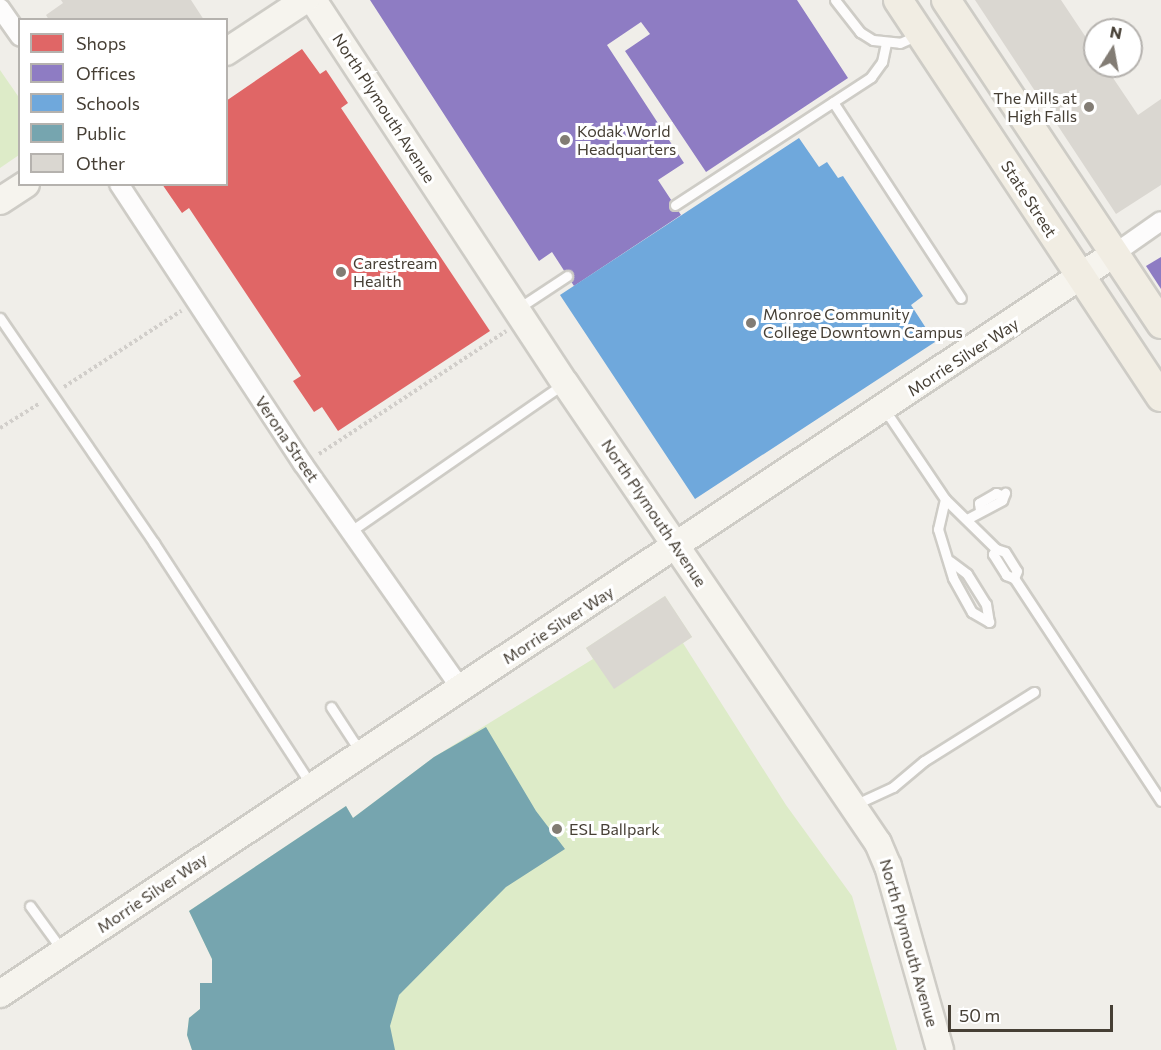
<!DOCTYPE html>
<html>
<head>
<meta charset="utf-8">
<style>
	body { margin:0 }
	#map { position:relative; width:1161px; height:1050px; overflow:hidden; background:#f0eee9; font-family:Commissioner,sans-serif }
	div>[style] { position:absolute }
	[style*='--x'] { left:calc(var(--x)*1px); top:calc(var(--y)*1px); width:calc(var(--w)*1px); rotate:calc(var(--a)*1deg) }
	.green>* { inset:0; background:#ddebc8 }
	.shops>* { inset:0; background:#e06666 }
	.offices>* { inset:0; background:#8e7cc3 }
	.schools>* { inset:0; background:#6fa8dc }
	.public>* { inset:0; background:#76a5af }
	.building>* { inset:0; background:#dad7d1 }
	.path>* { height:4px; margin-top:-2px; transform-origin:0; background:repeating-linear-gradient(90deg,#d1ceca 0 3px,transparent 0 6px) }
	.roads { filter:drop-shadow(2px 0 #ceccc6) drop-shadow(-2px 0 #ceccc6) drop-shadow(0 2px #ceccc6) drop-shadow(0 -2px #ceccc6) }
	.lane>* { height:9px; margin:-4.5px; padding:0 4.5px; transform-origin:4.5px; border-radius:4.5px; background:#fdfcfc }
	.street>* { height:18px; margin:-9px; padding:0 9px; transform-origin:9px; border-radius:9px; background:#fdfcfc }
	.secondary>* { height:26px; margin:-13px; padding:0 13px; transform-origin:13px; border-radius:13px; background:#f6f4ee }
	.primary>* { height:28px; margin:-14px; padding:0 14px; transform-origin:14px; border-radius:14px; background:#f1ede3 }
	.dots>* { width:16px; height:16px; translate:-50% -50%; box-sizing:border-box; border:3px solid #fff; border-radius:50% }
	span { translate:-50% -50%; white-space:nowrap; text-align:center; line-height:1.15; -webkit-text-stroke:6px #fff; paint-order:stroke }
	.poi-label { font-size:16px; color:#463f35 }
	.right { translate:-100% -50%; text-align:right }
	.left { translate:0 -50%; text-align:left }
	.street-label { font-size:16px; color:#463f35 }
	.legend { position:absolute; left:18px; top:18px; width:210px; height:168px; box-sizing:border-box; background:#fff; border:2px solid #b5b2ae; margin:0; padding:8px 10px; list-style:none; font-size:18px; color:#463f35 }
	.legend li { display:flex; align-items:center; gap:12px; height:30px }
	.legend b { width:30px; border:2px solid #b5b2ae }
	.north { position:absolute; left:1083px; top:18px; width:60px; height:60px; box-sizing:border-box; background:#fff; border:2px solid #b5b2ae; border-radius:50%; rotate:11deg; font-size:16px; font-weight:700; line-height:24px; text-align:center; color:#463f35 }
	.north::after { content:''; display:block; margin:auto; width:21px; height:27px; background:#827c74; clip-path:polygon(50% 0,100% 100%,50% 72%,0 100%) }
	.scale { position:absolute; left:948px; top:1005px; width:165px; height:27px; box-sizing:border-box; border:3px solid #463f35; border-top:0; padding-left:8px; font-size:18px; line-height:21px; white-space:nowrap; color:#463f35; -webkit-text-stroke:4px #fff; paint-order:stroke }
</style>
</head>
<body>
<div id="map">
	<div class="green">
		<i style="clip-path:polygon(0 70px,20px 99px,19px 155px,0 168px)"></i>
		<i style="clip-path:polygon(665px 596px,692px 637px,683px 643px,688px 651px,786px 805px,852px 896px,897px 1050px,192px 1050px,187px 1035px,189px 1018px,200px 1009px,200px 983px,212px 983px,212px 959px,189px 911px,346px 806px,353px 818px,434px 757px,593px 659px,586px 648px)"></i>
	</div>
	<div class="shops">
		<i style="clip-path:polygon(302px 49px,320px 74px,326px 70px,348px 103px,341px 108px,490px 331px,338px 431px,322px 407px,314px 412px,293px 381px,301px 376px,189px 208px,182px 213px,162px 184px,226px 184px,226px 101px)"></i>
	</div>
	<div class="offices">
		<i style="clip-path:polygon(370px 0,797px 0,848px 78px,706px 172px,625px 51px,650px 34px,641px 22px,607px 45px,684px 163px,658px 180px,681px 215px,574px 286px,552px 252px,539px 261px)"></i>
		<i style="clip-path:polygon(1161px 257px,1161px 289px,1146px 266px)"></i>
	</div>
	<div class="schools">
		<i style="clip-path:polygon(799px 138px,819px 167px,827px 162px,838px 178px,843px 176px,923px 296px,911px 305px,935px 342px,695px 499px,560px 295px)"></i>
	</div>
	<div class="public">
		<i style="clip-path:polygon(486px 727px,536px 811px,565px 849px,506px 887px,399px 995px,390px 1026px,395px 1050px,192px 1050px,187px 1035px,189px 1018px,200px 1009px,200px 983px,212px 983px,212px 959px,189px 911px,346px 806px,353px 818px,434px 757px)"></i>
	</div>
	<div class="building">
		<i style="clip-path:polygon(61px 0,191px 0,204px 20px,49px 20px,46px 15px,63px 3px)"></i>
		<i style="clip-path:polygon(975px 0,1061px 0,1095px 51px,1095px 66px,1105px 66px,1138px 115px,1161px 99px,1161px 185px,1116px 214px)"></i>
		<i style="clip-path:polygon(665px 596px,692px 637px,614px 689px,586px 648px)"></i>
	</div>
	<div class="path">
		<i style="--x:64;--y:387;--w:140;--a:-33"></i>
		<i style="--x:0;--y:428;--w:47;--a:-32"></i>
		<i style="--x:319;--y:454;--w:224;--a:-33.3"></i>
	</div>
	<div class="roads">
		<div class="lane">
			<i style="--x:835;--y:0;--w:41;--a:52"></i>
			<i style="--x:860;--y:32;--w:15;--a:32"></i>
			<i style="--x:873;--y:40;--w:27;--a:6"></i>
			<i style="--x:900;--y:43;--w:20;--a:-24"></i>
			<i style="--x:833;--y:102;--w:234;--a:56.9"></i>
			<i style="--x:675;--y:205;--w:234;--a:-33.1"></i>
			<i style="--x:871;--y:77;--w:19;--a:-54"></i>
			<i style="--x:882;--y:62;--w:19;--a:-78"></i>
			<i style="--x:517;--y:309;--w:60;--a:-33.4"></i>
			<i style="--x:0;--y:318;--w:273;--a:55.6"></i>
			<i style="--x:154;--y:543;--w:288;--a:57"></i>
			<i style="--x:885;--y:410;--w:107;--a:56"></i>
			<i style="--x:945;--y:499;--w:71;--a:44.4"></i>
			<i style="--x:996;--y:549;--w:9;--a:18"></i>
			<i style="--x:1005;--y:552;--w:22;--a:58"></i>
			<i style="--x:1017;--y:571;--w:8;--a:113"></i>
			<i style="--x:945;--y:499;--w:31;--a:103"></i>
			<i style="--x:938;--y:529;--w:51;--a:73"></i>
			<i style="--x:953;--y:578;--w:39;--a:61"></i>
			<i style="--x:972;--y:612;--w:20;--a:30"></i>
			<i style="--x:980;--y:510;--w:7;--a:-98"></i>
			<i style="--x:979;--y:503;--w:20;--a:-30"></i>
			<i style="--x:996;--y:493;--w:5;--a:22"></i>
			<i style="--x:967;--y:519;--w:40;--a:-28"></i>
			<i style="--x:1002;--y:500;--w:8;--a:-67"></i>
			<i style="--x:351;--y:531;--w:258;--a:-34.7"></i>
			<i style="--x:996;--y:549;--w:6;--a:121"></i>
			<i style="--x:993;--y:554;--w:25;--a:58"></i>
			<i style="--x:1006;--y:575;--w:9;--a:21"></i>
			<i style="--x:1014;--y:578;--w:267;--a:56.6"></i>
			<i style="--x:950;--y:561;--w:21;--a:37"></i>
			<i style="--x:967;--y:574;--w:36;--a:58"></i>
			<i style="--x:986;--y:604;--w:18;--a:81"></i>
			<i style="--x:331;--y:707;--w:55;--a:56.9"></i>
			<i style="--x:854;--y:805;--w:43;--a:-24.8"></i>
			<i style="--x:893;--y:787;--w:40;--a:-40"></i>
			<i style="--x:924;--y:761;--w:130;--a:-32.1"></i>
			<i style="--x:30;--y:906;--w:54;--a:54"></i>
		</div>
		<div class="street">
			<i style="--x:0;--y:8;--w:35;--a:55"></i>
			<i style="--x:119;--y:184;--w:335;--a:56.7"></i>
			<i style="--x:303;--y:464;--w:275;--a:54.9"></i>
			<i style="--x:1114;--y:254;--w:57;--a:-35.1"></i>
		</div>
		<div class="secondary">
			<i style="--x:313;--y:0;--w:458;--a:56.7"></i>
			<i style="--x:565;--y:383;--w:556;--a:55.77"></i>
			<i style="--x:878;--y:843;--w:25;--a:67"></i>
			<i style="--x:888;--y:866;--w:191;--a:74.2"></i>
			<i style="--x:226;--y:52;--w:95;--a:-33.4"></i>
			<i style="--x:0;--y:201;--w:31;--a:-33"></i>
			<i style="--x:0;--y:994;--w:1337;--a:-33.6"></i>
		</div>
		<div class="primary">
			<i style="--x:898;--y:0;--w:476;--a:56.5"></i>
			<i style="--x:946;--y:0;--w:389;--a:56.4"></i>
		</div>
	</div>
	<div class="dots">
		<i style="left:1089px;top:107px;background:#827c74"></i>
		<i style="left:565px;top:140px;background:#827c74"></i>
		<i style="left:341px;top:272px;background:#827c74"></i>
		<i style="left:751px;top:323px;background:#827c74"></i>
		<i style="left:557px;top:829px;background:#827c74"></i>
	</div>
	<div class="poi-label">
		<span class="right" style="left:1077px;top:107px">The Mills at<br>High Falls</span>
		<span class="left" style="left:577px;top:140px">Kodak World<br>Headquarters</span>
		<span class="left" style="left:353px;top:272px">Carestream<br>Health</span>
		<span class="left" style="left:763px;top:323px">Monroe Community<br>College Downtown Campus</span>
		<span class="left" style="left:569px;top:829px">ESL Ballpark</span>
	</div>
	<div class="street-label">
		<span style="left:384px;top:108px;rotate:57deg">North Plymouth Avenue</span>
		<span style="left:1029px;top:199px;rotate:57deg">State Street</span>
		<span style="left:963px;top:357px;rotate:-33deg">Morrie Silver Way</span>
		<span style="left:287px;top:439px;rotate:56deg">Verona Street</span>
		<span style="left:654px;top:513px;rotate:56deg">North Plymouth Avenue</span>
		<span style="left:558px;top:625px;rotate:-33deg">Morrie Silver Way</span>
		<span style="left:152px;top:893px;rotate:-34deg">Morrie Silver Way</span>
		<span style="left:909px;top:943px;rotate:74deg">North Plymouth Avenue</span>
	</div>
	<ul class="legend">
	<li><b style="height:16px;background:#e06666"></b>Shops</li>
	<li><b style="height:16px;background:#8e7cc3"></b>Offices</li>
	<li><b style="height:16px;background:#6fa8dc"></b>Schools</li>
	<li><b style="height:16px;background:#76a5af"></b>Public</li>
	<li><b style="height:16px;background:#dad7d1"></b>Other</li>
	</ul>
	<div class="north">N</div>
	<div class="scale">50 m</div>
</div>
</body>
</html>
